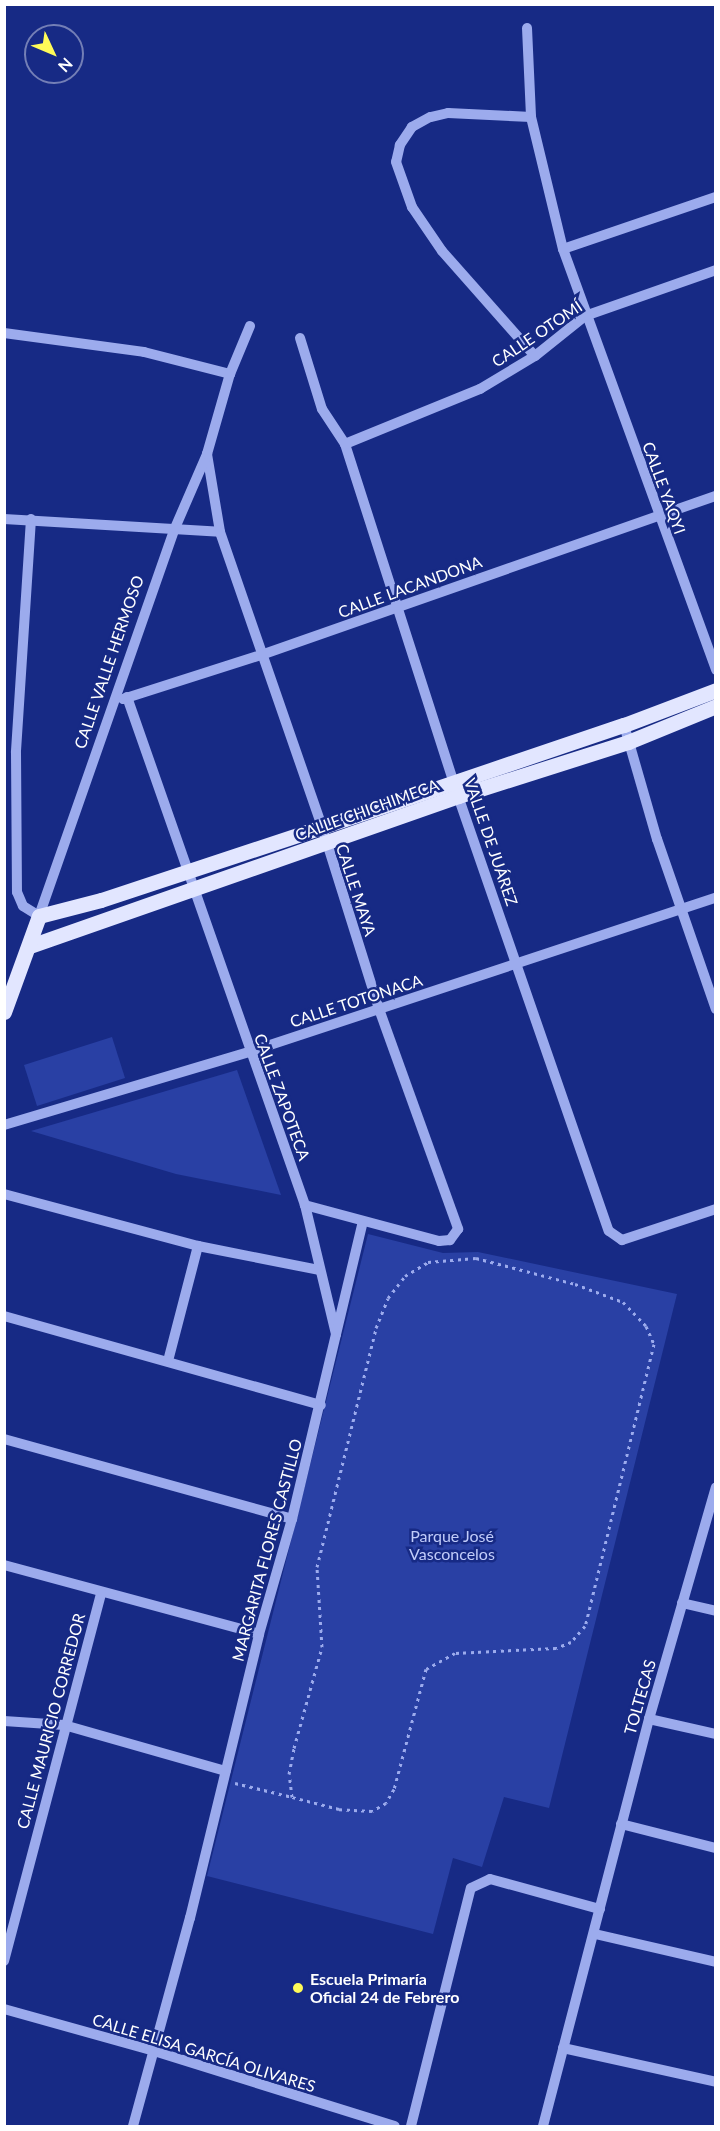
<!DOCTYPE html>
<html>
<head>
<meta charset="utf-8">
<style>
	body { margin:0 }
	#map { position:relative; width:720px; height:2131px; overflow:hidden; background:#172a85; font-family:Lato,sans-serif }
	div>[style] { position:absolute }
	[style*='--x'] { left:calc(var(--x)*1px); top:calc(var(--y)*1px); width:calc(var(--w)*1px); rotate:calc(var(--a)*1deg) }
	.green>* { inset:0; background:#2940a4 }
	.path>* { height:3px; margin-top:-1.5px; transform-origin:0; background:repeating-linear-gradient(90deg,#9cabed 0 3px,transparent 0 7.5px) }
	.minor>* { height:10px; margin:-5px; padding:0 5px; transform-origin:5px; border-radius:5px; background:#9cabed }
	.major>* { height:15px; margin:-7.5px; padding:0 7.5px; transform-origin:7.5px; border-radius:7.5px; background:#e2e6ff }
	.dots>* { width:16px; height:16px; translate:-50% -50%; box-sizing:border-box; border:3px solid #172a85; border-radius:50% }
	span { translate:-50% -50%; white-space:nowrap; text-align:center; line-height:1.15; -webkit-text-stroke:5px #172a85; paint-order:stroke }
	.street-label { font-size:16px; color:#fff }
	.park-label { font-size:16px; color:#c1ccfa }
	.poi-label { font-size:16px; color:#fff; font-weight:700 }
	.left { translate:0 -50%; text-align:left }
	.frame { position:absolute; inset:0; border:6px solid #fff; pointer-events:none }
	.north { position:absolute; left:24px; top:24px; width:60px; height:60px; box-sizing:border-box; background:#172a85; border:2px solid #747fb6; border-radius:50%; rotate:134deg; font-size:16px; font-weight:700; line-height:24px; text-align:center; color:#fff }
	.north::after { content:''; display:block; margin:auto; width:21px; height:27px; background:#fffb58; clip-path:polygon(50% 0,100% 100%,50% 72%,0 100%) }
</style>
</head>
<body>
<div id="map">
	<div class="green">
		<i style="clip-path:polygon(112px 1037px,125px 1078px,37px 1106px,24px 1065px)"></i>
		<i style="clip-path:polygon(237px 1070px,281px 1195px,176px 1174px,31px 1131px)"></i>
		<i style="clip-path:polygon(368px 1234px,443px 1253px,478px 1252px,677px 1294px,549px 1808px,504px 1797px,482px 1867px,453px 1858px,433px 1934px,207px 1876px)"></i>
	</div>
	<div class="path">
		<i style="--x:476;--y:1258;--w:102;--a:14.7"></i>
		<i style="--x:575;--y:1284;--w:51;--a:20.6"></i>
		<i style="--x:623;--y:1302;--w:33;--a:46"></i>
		<i style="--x:646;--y:1326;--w:20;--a:66"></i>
		<i style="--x:654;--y:1344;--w:290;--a:103.7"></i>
		<i style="--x:585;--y:1626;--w:21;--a:131"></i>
		<i style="--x:571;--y:1642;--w:16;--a:158"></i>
		<i style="--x:556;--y:1648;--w:101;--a:177.2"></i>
		<i style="--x:455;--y:1653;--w:33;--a:151"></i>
		<i style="--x:426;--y:1669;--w:124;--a:104.9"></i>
		<i style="--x:394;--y:1789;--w:16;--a:120"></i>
		<i style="--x:386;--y:1803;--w:16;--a:150"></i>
		<i style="--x:372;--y:1811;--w:33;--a:-177"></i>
		<i style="--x:339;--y:1809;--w:49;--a:-165.7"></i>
		<i style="--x:292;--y:1797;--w:23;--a:-97"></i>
		<i style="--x:289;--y:1774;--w:26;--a:-79"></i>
		<i style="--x:294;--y:1748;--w:105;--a:-74.5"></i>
		<i style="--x:322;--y:1647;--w:80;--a:-93.6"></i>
		<i style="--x:317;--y:1567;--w:246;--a:-76.1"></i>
		<i style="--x:376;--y:1328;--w:32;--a:-68"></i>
		<i style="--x:388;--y:1298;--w:28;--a:-52"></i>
		<i style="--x:405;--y:1276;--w:27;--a:-31"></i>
		<i style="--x:428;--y:1262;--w:48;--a:-4.8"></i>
		<i style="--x:235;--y:1783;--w:59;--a:13.8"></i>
	</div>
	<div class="minor">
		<i style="--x:527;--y:28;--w:89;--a:87.4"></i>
		<i style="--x:531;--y:117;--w:136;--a:76.4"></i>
		<i style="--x:563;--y:249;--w:448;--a:70"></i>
		<i style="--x:531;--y:117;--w:83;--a:-177.2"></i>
		<i style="--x:448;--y:113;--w:18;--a:167"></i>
		<i style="--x:430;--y:117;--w:21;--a:151"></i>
		<i style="--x:412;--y:127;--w:22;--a:124"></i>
		<i style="--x:400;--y:145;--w:17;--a:103"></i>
		<i style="--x:396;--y:162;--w:48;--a:70.4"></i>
		<i style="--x:412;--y:207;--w:53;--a:55.7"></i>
		<i style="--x:442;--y:251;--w:140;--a:48.5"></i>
		<i style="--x:563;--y:249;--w:162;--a:-18.8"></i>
		<i style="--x:4;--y:333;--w:141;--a:7.7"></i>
		<i style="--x:144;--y:352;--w:89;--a:14.3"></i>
		<i style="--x:300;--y:338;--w:74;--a:72.8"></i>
		<i style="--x:322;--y:409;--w:42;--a:56.7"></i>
		<i style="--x:345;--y:444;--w:370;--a:72.2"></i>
		<i style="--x:458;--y:796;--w:460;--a:70.9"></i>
		<i style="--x:609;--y:1231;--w:16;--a:35"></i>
		<i style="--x:622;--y:1240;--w:99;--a:-18.3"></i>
		<i style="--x:345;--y:444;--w:146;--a:-22.2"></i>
		<i style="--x:480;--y:389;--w:64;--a:-31"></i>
		<i style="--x:535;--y:356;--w:64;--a:-38.7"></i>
		<i style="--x:585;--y:316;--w:139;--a:-19.3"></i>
		<i style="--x:207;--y:454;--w:79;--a:80.5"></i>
		<i style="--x:220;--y:532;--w:312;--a:70.9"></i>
		<i style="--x:322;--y:827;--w:191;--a:72.6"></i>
		<i style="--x:379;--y:1009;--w:234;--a:70.2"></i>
		<i style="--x:458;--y:1229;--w:14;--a:126"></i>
		<i style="--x:450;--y:1240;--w:11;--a:175"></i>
		<i style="--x:439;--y:1241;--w:139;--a:-165"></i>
		<i style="--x:4;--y:519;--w:216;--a:3.4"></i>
		<i style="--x:31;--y:519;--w:234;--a:93.7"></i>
		<i style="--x:16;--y:753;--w:139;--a:89.6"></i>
		<i style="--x:17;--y:892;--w:15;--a:67"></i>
		<i style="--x:23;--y:906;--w:19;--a:32"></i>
		<i style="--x:39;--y:916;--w:411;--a:-70.7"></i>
		<i style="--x:175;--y:528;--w:81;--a:-66.6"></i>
		<i style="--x:207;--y:454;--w:83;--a:-74"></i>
		<i style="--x:230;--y:374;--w:52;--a:-67.4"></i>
		<i style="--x:127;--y:697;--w:538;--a:70.69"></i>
		<i style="--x:305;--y:1205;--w:133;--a:76.5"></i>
		<i style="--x:123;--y:699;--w:148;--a:-17.7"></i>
		<i style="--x:264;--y:654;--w:479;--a:-19.3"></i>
		<i style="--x:624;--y:725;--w:119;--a:73.9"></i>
		<i style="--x:657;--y:839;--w:180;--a:70.9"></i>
		<i style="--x:4;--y:1125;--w:256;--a:-16.6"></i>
		<i style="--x:249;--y:1052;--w:492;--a:-18.3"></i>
		<i style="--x:4;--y:1194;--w:201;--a:15"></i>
		<i style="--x:198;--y:1246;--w:123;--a:11.2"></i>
		<i style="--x:4;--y:1316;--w:329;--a:15.7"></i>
		<i style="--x:168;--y:1361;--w:119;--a:-75.4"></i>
		<i style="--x:4;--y:1439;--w:299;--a:15.5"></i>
		<i style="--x:4;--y:1565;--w:264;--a:15.1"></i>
		<i style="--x:682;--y:1603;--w:35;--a:13"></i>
		<i style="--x:649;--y:1719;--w:69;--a:12.6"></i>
		<i style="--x:4;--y:1721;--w:60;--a:3.8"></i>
		<i style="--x:64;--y:1725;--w:168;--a:15.9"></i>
		<i style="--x:621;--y:1824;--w:98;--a:14.2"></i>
		<i style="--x:595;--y:1934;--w:124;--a:13"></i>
		<i style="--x:4;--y:1961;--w:381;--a:-75.2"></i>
		<i style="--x:4;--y:2009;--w:156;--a:15.6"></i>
		<i style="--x:154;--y:2051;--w:252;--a:17.3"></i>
		<i style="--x:563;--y:2048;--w:157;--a:12.5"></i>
		<i style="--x:133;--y:2126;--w:216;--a:-74.7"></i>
		<i style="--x:190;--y:1918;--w:292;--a:-76.3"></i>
		<i style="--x:259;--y:1634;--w:120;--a:-74"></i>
		<i style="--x:292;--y:1519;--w:306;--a:-76.6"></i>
		<i style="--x:411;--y:2126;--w:245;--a:-75.9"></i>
		<i style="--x:471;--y:1888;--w:21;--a:-25"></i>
		<i style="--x:490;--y:1879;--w:114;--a:15.3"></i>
		<i style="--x:543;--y:2126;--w:421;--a:-75.4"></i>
		<i style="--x:649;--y:1719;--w:241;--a:-73.9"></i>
	</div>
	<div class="major">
		<i style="--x:30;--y:946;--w:454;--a:-19.3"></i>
		<i style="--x:458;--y:796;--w:178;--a:-17.6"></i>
		<i style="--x:628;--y:742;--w:95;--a:-22.2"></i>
		<i style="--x:4;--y:1012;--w:102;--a:-70"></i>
		<i style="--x:39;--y:916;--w:64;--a:-14.5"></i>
		<i style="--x:101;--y:900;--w:233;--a:-18.3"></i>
		<i style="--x:322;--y:827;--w:319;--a:-18.7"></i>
		<i style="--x:624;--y:725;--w:98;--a:-20.8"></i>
	</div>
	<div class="dots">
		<i style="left:298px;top:1988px;background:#fffb58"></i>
	</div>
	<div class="street-label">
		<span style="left:537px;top:334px;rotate:-34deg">CALLE OTOMÍ</span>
		<span style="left:664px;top:488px;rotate:70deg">CALLE YAQYI</span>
		<span style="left:410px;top:587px;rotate:-20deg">CALLE LACANDONA</span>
		<span style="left:109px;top:662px;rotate:-71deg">CALLE VALLE HERMOSO</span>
		<span style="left:367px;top:810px;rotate:-20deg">CALLE CHICHIMECA</span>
		<span style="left:491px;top:842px;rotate:71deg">VALLE DE JUÁREZ</span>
		<span style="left:356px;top:890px;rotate:72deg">CALLE MAYA</span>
		<span style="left:356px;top:1001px;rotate:-18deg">CALLE TOTONACA</span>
		<span style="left:282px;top:1097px;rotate:70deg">CALLE ZAPOTECA</span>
		<span style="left:267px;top:1550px;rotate:-75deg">MARGARITA FLORES CASTILLO</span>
		<span style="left:640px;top:1697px;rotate:-74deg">TOLTECAS</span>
		<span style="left:51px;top:1721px;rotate:-75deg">CALLE MAURICIO CORREDOR</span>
		<span style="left:204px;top:2053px;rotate:17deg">CALLE ELISA GARCÍA OLIVARES</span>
	</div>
	<div class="park-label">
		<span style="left:452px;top:1545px">Parque José<br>Vasconcelos</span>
	</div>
	<div class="poi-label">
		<span class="left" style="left:310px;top:1988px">Escuela Primaría<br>Oficial 24 de Febrero</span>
	</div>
	<div class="frame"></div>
	<div class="north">N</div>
</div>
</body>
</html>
